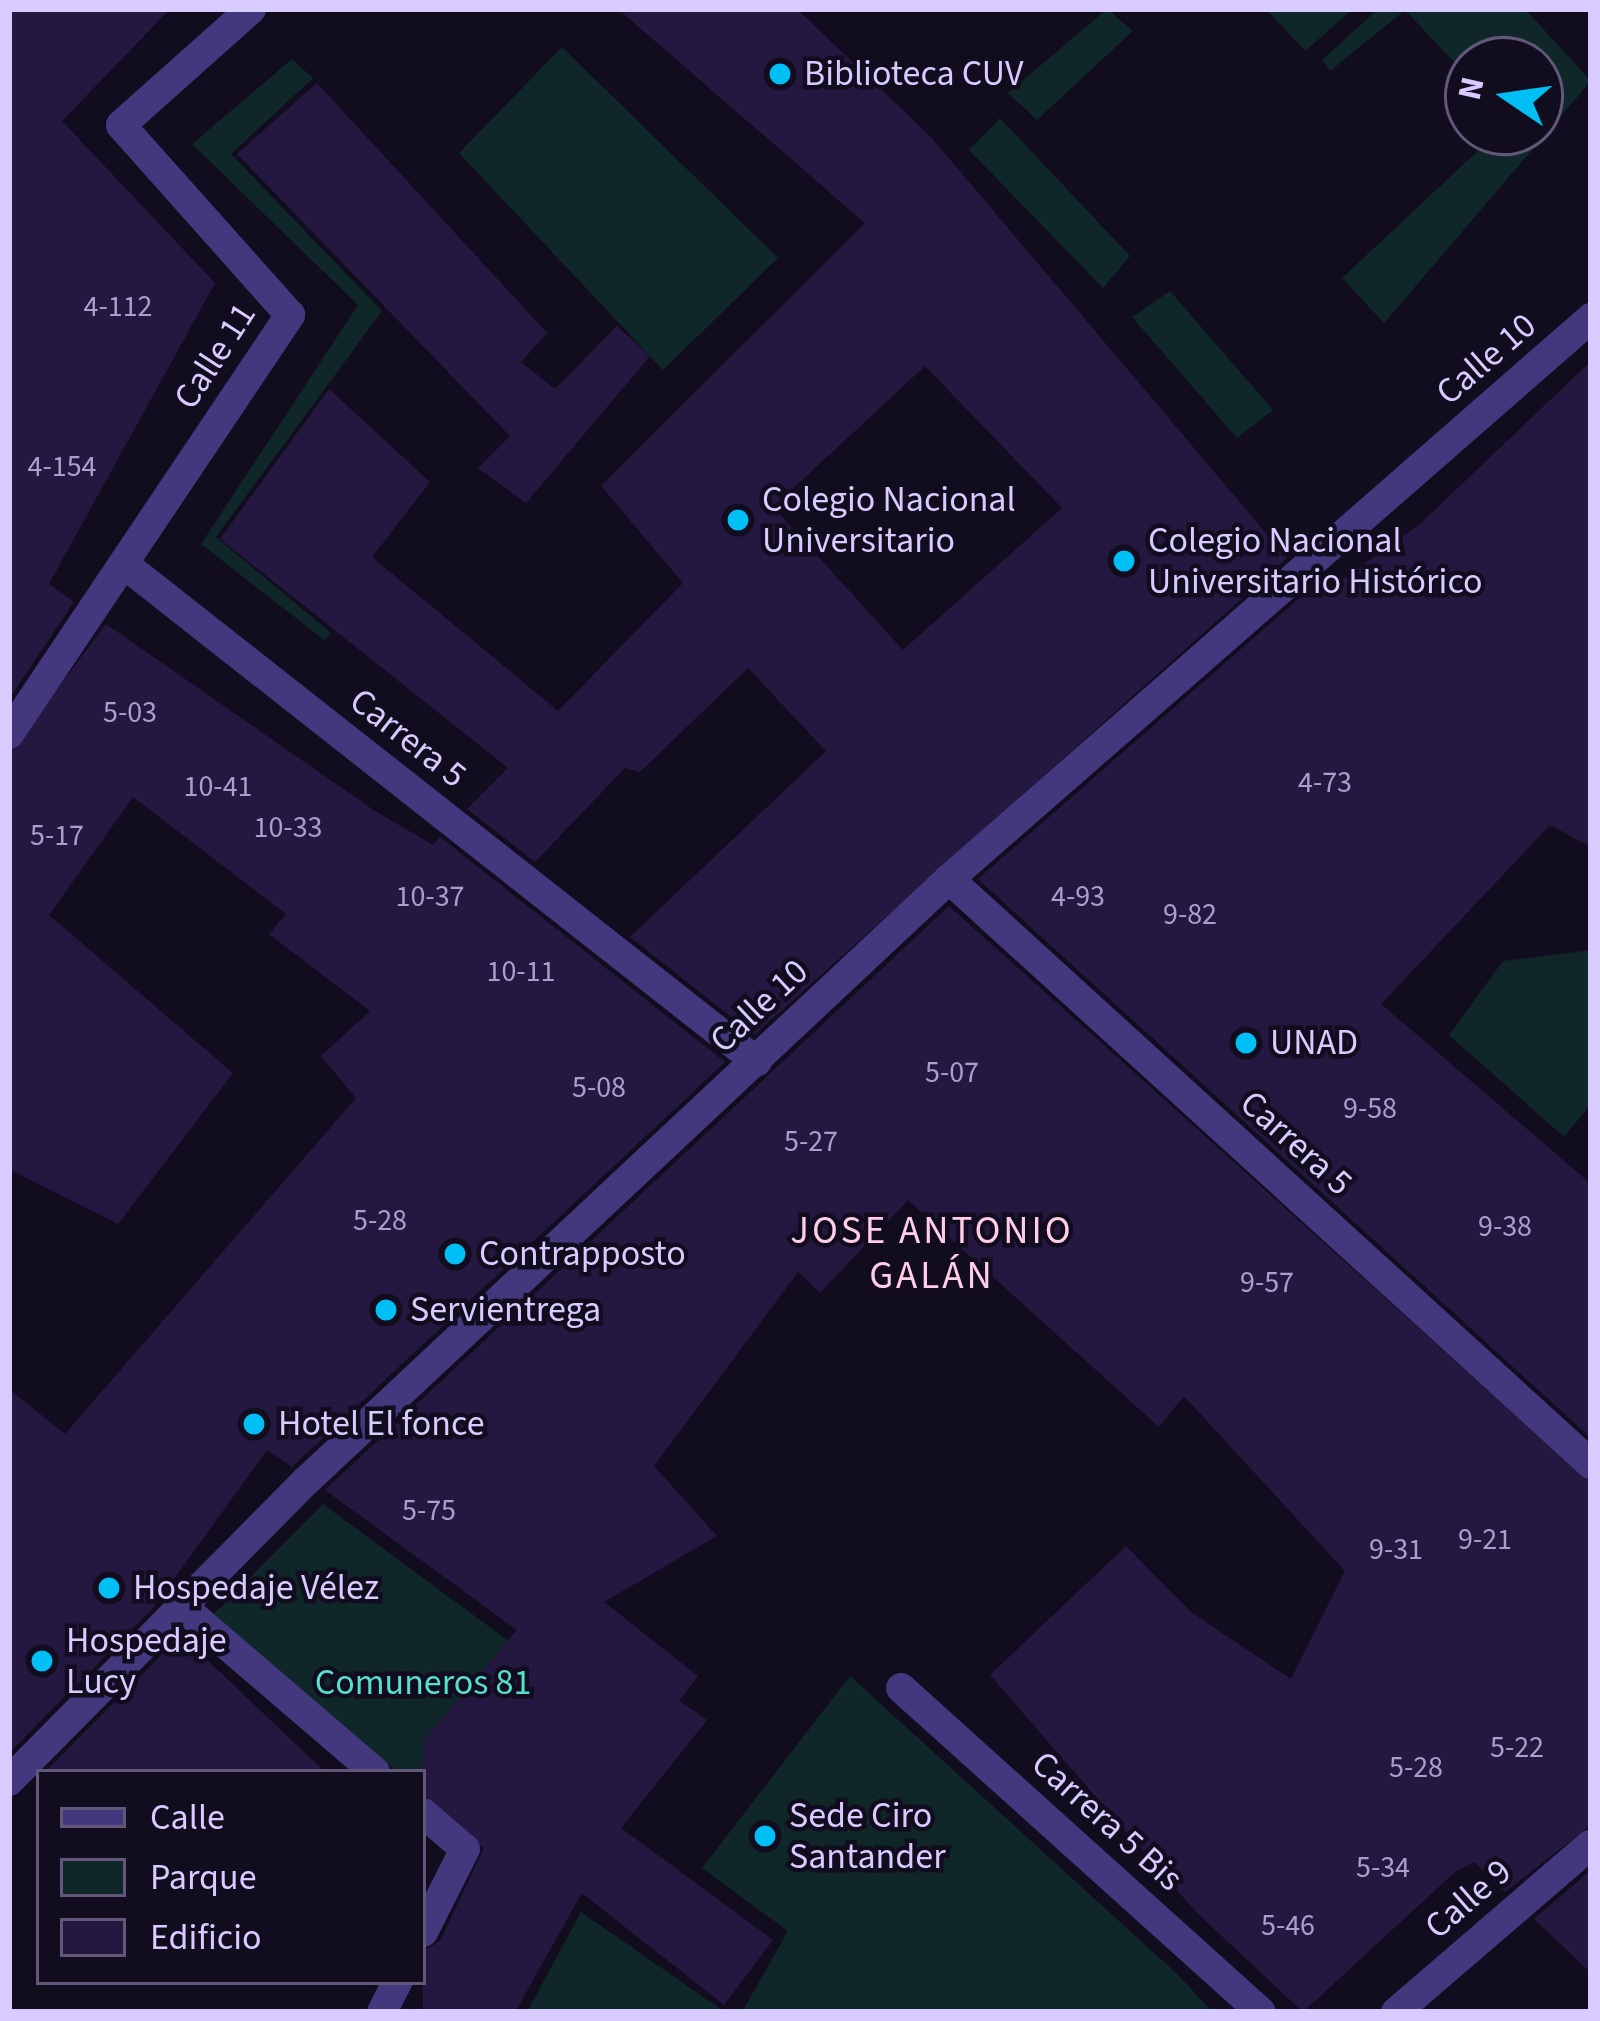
<!DOCTYPE html>
<html>
<head>
<meta charset="utf-8">
<style>
	body { margin:0 }
	#map { position:relative; width:1600px; height:2021px; overflow:hidden; background:#120c1f; font-family:"Source Sans 3",sans-serif }
	div>[style] { position:absolute }
	[style*='--x'] { left:calc(var(--x)*1px); top:calc(var(--y)*1px); width:calc(var(--w)*1px); rotate:calc(var(--a)*1deg) }
	.green>* { inset:0; background:#0f2729 }
	.building>* { inset:0; background:#251840 }
	.minor>* { height:30px; margin:-15px; padding:0 15px; transform-origin:15px; border-radius:15px; background:#43377e }
	.dots>* { width:33px; height:33px; translate:-50% -50%; box-sizing:border-box; border:6px solid #120c1f; border-radius:50% }
	span { translate:-50% -50%; white-space:nowrap; text-align:center; line-height:1.15; -webkit-text-stroke:9px #120c1f; paint-order:stroke }
	.number-label { font-size:30px; color:#aa9ecf }
	.number-label span { -webkit-text-stroke-width:0 }
	.poi-label { font-size:36px; color:#d7cbff }
	.left { translate:0 -50%; text-align:left }
	.street-label { font-size:36px; color:#d7cbff }
	.park-label { font-size:36px; color:#57decd }
	.neighbourhood-label { font-size:39px; color:#ffcde6; letter-spacing:3px }
	.frame { position:absolute; inset:0; border:12px solid #d7cbff; pointer-events:none }
	.legend { position:absolute; left:36px; top:1769px; width:390px; height:216px; box-sizing:border-box; background:#120c1f; border:3px solid #615879; margin:0; padding:15px 21px; list-style:none; font-size:36px; color:#d7cbff }
	.legend li { display:flex; align-items:center; gap:24px; height:60px }
	.legend b { width:60px; border:3px solid #615879 }
	.north { position:absolute; left:1444px; top:36px; width:120px; height:120px; box-sizing:border-box; background:#120c1f; border:3px solid #615879; border-radius:50%; rotate:283deg; font-size:33px; font-weight:700; line-height:48px; text-align:center; color:#d7cbff }
	.north::after { content:''; display:block; margin:auto; width:42px; height:54px; background:#00bff5; clip-path:polygon(50% 0,100% 100%,50% 72%,0 100%) }
</style>
</head>
<body>
<div id="map">
	<div class="green">
		<i style="clip-path:polygon(1107px 9px,1133px 31px,1037px 120px,1008px 93px)"></i>
		<i style="clip-path:polygon(1266px 9px,1353px 9px,1305px 51px)"></i>
		<i style="clip-path:polygon(1378px 9px,1525px 9px,1591px 81px,1384px 323px,1342px 278px,1498px 132px,1540px 132px,1540px 60px,1468px 60px,1468px 77px,1405px 10px,1330px 71px,1322px 60px)"></i>
		<i style="clip-path:polygon(562px 47px,778px 258px,663px 370px,459px 153px)"></i>
		<i style="clip-path:polygon(292px 59px,313px 78px,231px 154px,382px 311px,216px 537px,331px 633px,324px 640px,201px 544px,358px 305px,192px 144px)"></i>
		<i style="clip-path:polygon(1000px 118px,1130px 256px,1103px 288px,969px 150px)"></i>
		<i style="clip-path:polygon(1170px 291px,1273px 410px,1237px 438px,1132px 317px)"></i>
		<i style="clip-path:polygon(1591px 950px,1591px 1104px,1564px 1137px,1449px 1035px,1503px 961px)"></i>
		<i style="clip-path:polygon(323px 1504px,583px 1696px,423px 1772px,398px 1772px,210px 1618px)"></i>
		<i style="clip-path:polygon(850px 1676px,1176px 1973px,1213px 2012px,742px 2012px,788px 1931px,702px 1868px)"></i>
		<i style="clip-path:polygon(581px 1912px,722px 2010px,721px 2012px,527px 2012px)"></i>
	</div>
	<div class="building">
		<i style="clip-path:polygon(9px 9px,170px 9px,62px 121px,215px 283px,49px 584px,74px 602px,9px 699px)"></i>
		<i style="clip-path:polygon(evenodd,618px 9px,797px 9px,931px 137px,1287px 558px,754px 1035px,630px 937px,826px 751px,748px 668px,640px 772px,625px 768px,535px 862px,467px 809px,508px 768px,220px 539px,329px 389px,430px 482px,372px 557px,558px 711px,683px 583px,601px 486px,865px 223px,618px 9px,925px 366px,1062px 508px,903px 650px,773px 507px,925px 366px)"></i>
		<i style="clip-path:polygon(317px 83px,547px 333px,521px 362px,555px 389px,617px 326px,650px 356px,526px 503px,478px 468px,510px 436px,237px 154px)"></i>
		<i style="clip-path:polygon(1591px 361px,1591px 847px,1550px 825px,1381px 1004px,1591px 1184px,1591px 1438px,978px 879px,1312px 587px,1319px 596px,1420px 524px)"></i>
		<i style="clip-path:polygon(106px 624px,375px 811px,433px 845px,440px 837px,725px 1062px,292px 1467px,267px 1450px,153px 1608px,9px 1753px,9px 1389px,65px 1434px,356px 1098px,321px 1056px,370px 1011px,269px 934px,286px 914px,133px 797px,49px 915px,233px 1073px,118px 1224px,9px 1169px,9px 753px)"></i>
		<i style="clip-path:polygon(949px 906px,1591px 1483px,1591px 1825px,1505px 1892px,1474px 1862px,1455px 1872px,1303px 2012px,1196px 1912px,990px 1675px,1126px 1546px,1191px 1612px,1291px 1679px,1345px 1571px,1184px 1396px,1159px 1427px,908px 1200px,820px 1293px,798px 1272px,654px 1466px,717px 1536px,604px 1602px,698px 1676px,679px 1701px,707px 1720px,621px 1828px,773px 1940px,724px 2005px,582px 1893px,515px 2012px,423px 2012px,423px 1951px,440px 1941px,484px 1848px,423px 1794px,423px 1741px,517px 1630px,325px 1490px)"></i>
		<i style="clip-path:polygon(181px 1635px,325px 1772px,45px 1772px)"></i>
		<i style="clip-path:polygon(1591px 1870px,1591px 1973px,1534px 1919px)"></i>
	</div>
	<div class="minor">
		<i style="--x:124;--y:564;--w:805;--a:38.19"></i>
		<i style="--x:9;--y:734;--w:505;--a:-56.15"></i>
		<i style="--x:290;--y:315;--w:254;--a:-131.7"></i>
		<i style="--x:121;--y:125;--w:174;--a:-41.7"></i>
		<i style="--x:949;--y:879;--w:869;--a:42.34"></i>
		<i style="--x:179;--y:1604;--w:258;--a:40.6"></i>
		<i style="--x:901;--y:1688;--w:484;--a:42"></i>
		<i style="--x:9;--y:1781;--w:421;--a:-45.3"></i>
		<i style="--x:305;--y:1482;--w:882;--a:-43.12"></i>
		<i style="--x:949;--y:879;--w:853;--a:-41.15"></i>
		<i style="--x:423;--y:1813;--w:55;--a:40.6"></i>
		<i style="--x:465;--y:1849;--w:93;--a:116.8"></i>
		<i style="--x:382;--y:2012;--w:34;--a:-63"></i>
		<i style="--x:1396;--y:2012;--w:257;--a:-40.7"></i>
	</div>
	<div class="dots">
		<i style="left:780px;top:74px;background:#00bff5"></i>
		<i style="left:738px;top:520px;background:#00bff5"></i>
		<i style="left:1124px;top:561px;background:#00bff5"></i>
		<i style="left:1246px;top:1043px;background:#00bff5"></i>
		<i style="left:455px;top:1254px;background:#00bff5"></i>
		<i style="left:386px;top:1310px;background:#00bff5"></i>
		<i style="left:254px;top:1424px;background:#00bff5"></i>
		<i style="left:109px;top:1588px;background:#00bff5"></i>
		<i style="left:42px;top:1661px;background:#00bff5"></i>
		<i style="left:765px;top:1836px;background:#00bff5"></i>
	</div>
	<div class="number-label">
		<span style="left:118px;top:307px">4-112</span>
		<span style="left:62px;top:467px">4-154</span>
		<span style="left:130px;top:713px">5-03</span>
		<span style="left:1325px;top:783px">4-73</span>
		<span style="left:218px;top:787px">10-41</span>
		<span style="left:288px;top:828px">10-33</span>
		<span style="left:57px;top:836px">5-17</span>
		<span style="left:430px;top:897px">10-37</span>
		<span style="left:1078px;top:897px">4-93</span>
		<span style="left:1190px;top:915px">9-82</span>
		<span style="left:521px;top:972px">10-11</span>
		<span style="left:952px;top:1073px">5-07</span>
		<span style="left:599px;top:1088px">5-08</span>
		<span style="left:1370px;top:1109px">9-58</span>
		<span style="left:811px;top:1142px">5-27</span>
		<span style="left:380px;top:1221px">5-28</span>
		<span style="left:1505px;top:1227px">9-38</span>
		<span style="left:1267px;top:1283px">9-57</span>
		<span style="left:429px;top:1511px">5-75</span>
		<span style="left:1485px;top:1540px">9-21</span>
		<span style="left:1396px;top:1550px">9-31</span>
		<span style="left:1517px;top:1748px">5-22</span>
		<span style="left:1416px;top:1768px">5-28</span>
		<span style="left:1383px;top:1868px">5-34</span>
		<span style="left:1288px;top:1926px">5-46</span>
	</div>
	<div class="poi-label">
		<span class="left" style="left:804px;top:74px">Biblioteca CUV</span>
		<span class="left" style="left:762px;top:520px">Colegio Nacional<br>Universitario</span>
		<span class="left" style="left:1148px;top:561px">Colegio Nacional<br>Universitario Histórico</span>
		<span class="left" style="left:1270px;top:1043px">UNAD</span>
		<span class="left" style="left:479px;top:1254px">Contrapposto</span>
		<span class="left" style="left:410px;top:1310px">Servientrega</span>
		<span class="left" style="left:278px;top:1424px">Hotel El fonce</span>
		<span class="left" style="left:133px;top:1588px">Hospedaje Vélez</span>
		<span class="left" style="left:66px;top:1661px">Hospedaje<br>Lucy</span>
		<span class="left" style="left:789px;top:1836px">Sede Ciro<br>Santander</span>
	</div>
	<div class="street-label">
		<span style="left:215px;top:356px;rotate:-57deg">Calle 11</span>
		<span style="left:1486px;top:359px;rotate:-41deg">Calle 10</span>
		<span style="left:408px;top:738px;rotate:38deg">Carrera 5</span>
		<span style="left:759px;top:1006px;rotate:-43deg">Calle 10</span>
		<span style="left:1296px;top:1143px;rotate:42deg">Carrera 5</span>
		<span style="left:1107px;top:1821px;rotate:42deg">Carrera 5 Bis</span>
		<span style="left:1468px;top:1899px;rotate:-41deg">Calle 9</span>
	</div>
	<div class="park-label">
		<span style="left:423px;top:1683px">Comuneros 81</span>
	</div>
	<div class="neighbourhood-label">
		<span style="left:932px;top:1254px">JOSE ANTONIO<br>GALÁN</span>
	</div>
	<div class="frame"></div>
	<ul class="legend">
	<li><b style="height:15px;background:#43377e"></b>Calle</li>
	<li><b style="height:33px;background:#0f2729"></b>Parque</li>
	<li><b style="height:33px;background:#251840"></b>Edificio</li>
	</ul>
	<div class="north">N</div>
</div>
</body>
</html>
